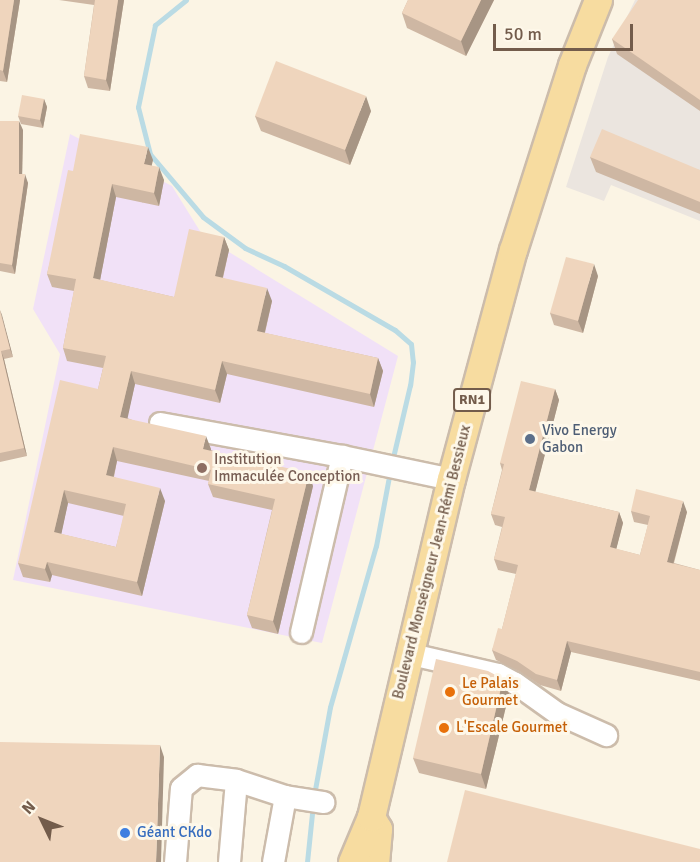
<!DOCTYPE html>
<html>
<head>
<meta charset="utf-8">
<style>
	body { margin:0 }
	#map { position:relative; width:700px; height:862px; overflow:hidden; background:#fbf4e4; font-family:Signika,sans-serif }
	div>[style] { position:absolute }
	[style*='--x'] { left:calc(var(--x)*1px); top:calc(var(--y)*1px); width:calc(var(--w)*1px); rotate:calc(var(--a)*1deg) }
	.industrial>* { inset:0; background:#ebe5df }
	.education>* { inset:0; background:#f1e1f7 }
	.stream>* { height:5px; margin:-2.5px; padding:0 2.5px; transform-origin:2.5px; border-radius:2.5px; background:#badbe4 }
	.roads { filter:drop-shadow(2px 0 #ccbcab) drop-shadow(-2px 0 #ccbcab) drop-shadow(0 2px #ccbcab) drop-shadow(0 -2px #ccbcab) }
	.minor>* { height:21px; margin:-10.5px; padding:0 10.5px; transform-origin:10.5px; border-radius:10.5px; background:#fff }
	.major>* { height:27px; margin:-13.5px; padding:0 13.5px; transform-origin:13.5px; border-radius:13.5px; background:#f7dca0 }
	.wall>* { inset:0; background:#ceb7a3 }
	.shaded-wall>* { inset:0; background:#a79584 }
	.building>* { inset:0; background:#efd5bd }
	.dots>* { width:16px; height:16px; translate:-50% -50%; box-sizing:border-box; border:3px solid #fef8ea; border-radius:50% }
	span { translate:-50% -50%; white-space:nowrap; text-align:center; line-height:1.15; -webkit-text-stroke:6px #fef8ea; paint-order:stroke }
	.shield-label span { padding:2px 4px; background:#fef8ea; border:2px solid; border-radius:4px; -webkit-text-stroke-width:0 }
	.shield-label { font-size:14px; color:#735c4b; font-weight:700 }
	.service-label { font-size:15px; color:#4e5e75 }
	.left { translate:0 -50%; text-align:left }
	.education-label { font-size:15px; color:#785e54 }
	.street-label { font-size:15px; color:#735c4b }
	.food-label { font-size:15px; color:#c56008 }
	.shop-label { font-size:15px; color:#366cbe }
	.north { position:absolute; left:12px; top:790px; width:60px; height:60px; -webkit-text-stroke:4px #fef8ea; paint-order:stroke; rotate:313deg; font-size:16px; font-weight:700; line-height:24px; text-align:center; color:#735c4b }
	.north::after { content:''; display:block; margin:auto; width:21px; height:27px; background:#735c4b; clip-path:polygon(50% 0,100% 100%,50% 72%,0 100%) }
	.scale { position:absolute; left:493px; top:24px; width:140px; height:27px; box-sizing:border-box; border:3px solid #735c4b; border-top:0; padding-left:8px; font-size:18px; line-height:21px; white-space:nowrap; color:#735c4b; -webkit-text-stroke:4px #fef8ea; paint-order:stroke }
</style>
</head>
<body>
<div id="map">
	<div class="industrial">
		<i style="clip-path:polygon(635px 0,700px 0,700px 221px,611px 185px,604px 201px,566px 187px,608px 57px)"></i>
	</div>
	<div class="education">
		<i style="clip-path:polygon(70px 134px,172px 186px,203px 236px,398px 356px,322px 643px,13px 580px,60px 354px,33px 309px)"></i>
	</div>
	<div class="stream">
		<i style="--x:186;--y:0;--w:40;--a:141"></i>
		<i style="--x:155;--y:25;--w:84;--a:101.7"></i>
		<i style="--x:138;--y:107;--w:49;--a:75.7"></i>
		<i style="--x:150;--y:154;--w:82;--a:49.9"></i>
		<i style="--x:203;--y:217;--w:52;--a:36.4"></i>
		<i style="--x:245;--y:248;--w:43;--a:24.8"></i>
		<i style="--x:284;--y:266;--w:128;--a:30"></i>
		<i style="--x:395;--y:330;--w:21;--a:41"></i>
		<i style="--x:411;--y:344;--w:18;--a:84"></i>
		<i style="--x:413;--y:362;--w:23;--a:97"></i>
		<i style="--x:410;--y:385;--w:79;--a:103.2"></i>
		<i style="--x:314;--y:795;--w:89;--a:-79.7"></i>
		<i style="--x:330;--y:707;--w:167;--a:-74.1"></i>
		<i style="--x:376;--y:546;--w:76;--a:-79.4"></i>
		<i style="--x:307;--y:862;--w:58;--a:-84.1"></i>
	</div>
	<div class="roads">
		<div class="minor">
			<i style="--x:160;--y:423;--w:185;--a:10.3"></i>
			<i style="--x:342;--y:456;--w:111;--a:11.9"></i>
			<i style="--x:301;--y:632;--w:181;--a:-76.9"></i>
			<i style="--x:411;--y:654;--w:89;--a:12.9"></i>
			<i style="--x:498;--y:674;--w:19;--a:28"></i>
			<i style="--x:515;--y:683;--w:52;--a:35.5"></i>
			<i style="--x:557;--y:713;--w:54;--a:24.2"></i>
			<i style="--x:175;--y:862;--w:74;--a:-85.4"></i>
			<i style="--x:181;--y:788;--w:21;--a:-39"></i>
			<i style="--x:197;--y:775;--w:39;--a:7"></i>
			<i style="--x:236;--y:780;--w:52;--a:18.1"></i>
			<i style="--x:285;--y:796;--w:39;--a:9"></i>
			<i style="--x:229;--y:862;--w:82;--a:-85.1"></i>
			<i style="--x:273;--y:862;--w:67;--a:-79.7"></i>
		</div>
		<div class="major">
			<i style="--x:371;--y:817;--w:14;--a:60"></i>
			<i style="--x:378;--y:829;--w:33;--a:95"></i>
			<i style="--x:352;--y:862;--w:49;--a:-67.1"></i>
			<i style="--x:371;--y:817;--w:347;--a:-76.7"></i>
			<i style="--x:451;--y:479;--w:237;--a:-74.9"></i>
			<i style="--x:513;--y:250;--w:194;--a:-72.3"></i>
			<i style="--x:572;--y:65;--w:70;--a:-68.2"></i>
		</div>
	</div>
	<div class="wall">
		<i style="clip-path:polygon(0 0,20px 0,7px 82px,0 81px)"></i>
		<i style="clip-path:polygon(59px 0,124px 0,110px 91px,88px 88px,84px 76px,94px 5px)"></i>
		<i style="clip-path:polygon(408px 0,494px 0,466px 56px,407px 28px,402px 13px)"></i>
		<i style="clip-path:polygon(700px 0,700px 111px,617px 54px,612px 39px)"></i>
		<i style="clip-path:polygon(44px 99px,47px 107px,43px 128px,21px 124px,18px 116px)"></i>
		<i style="clip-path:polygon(371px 111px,350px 165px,261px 131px,255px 116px)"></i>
		<i style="clip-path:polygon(0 121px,23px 130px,22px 174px,28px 183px,15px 274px,0 271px)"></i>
		<i style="clip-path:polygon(590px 157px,700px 170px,700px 214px,596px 172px)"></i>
		<i style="clip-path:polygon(evenodd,153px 160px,151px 165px,164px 180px,159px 206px,116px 197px,100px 280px,174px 297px,224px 237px,229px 250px,223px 278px,272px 301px,265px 333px,378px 358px,383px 371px,374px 407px,227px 374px,220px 403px,135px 384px,127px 418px,211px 449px,211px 450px,313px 486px,278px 634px,252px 628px,247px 615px,272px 510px,213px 497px,208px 484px,209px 481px,117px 461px,114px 477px,165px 501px,142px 596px,52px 575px,50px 582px,23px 577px,18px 563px,98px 389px,103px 368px,67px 361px,63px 348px,74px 291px,52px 287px,47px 274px,73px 171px,153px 160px,68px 503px,124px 516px,116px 547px,61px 534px,68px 503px)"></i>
		<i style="clip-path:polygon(598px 276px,583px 333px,554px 325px,550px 313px)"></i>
		<i style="clip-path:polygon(0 310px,13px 357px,4px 359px,27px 456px,0 462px)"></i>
		<i style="clip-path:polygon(555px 389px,559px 400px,535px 492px,619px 512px,623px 523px,616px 549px,640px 555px,648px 525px,634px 522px,631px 511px,687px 512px,674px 563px,700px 570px,700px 681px,571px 652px,561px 691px,540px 685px,521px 672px,496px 660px,492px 650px,502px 629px,516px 574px,498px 570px,494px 559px,502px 527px,495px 525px,491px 514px,502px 470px,500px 463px)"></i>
		<i style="clip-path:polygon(503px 679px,509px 694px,486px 789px,419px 773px,413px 758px)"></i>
	</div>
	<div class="shaded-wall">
		<i style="clip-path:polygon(14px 0,20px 0,7px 82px,3px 71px)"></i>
		<i style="clip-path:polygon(118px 0,124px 0,110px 91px,106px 80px)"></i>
		<i style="clip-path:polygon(481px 0,494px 0,466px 56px,461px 41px)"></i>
		<i style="clip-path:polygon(366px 96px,371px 111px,350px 165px,345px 150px)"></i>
		<i style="clip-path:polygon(44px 99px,47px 107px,43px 128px,40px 120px)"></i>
		<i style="clip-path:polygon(19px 121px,23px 130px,22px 183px,19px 174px)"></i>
		<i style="clip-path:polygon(148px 147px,153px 160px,149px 177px,144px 164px)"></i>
		<i style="clip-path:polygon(159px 167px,164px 180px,159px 206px,154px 193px)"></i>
		<i style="clip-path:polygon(25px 174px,28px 183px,15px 274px,12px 265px)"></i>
		<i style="clip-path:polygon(112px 184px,116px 197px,98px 291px,93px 278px)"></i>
		<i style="clip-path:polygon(224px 237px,229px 250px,220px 289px,215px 276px)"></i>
		<i style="clip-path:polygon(594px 264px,598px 276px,583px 333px,578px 321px)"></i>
		<i style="clip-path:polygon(267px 288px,272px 301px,262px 344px,257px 331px)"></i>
		<i style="clip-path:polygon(0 310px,2px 315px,13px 357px,10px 349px)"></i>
		<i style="clip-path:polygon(1px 351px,4px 359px,27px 456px,24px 448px)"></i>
		<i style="clip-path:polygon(378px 358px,383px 371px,374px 407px,370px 394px)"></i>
		<i style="clip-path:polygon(222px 361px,227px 374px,220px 403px,215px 390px)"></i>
		<i style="clip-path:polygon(131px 371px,135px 384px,125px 430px,120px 417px)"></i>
		<i style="clip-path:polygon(555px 389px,559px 400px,533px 501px,529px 490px)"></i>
		<i style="clip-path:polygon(206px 436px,211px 449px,208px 462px,203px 449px)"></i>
		<i style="clip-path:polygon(113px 447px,117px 461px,111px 488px,106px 475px)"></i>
		<i style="clip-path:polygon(309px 473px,313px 486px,278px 634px,273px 621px)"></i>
		<i style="clip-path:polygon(160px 488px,165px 501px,142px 596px,137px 582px)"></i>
		<i style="clip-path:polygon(64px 490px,68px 503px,59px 545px,54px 532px)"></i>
		<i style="clip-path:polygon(683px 501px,687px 512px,671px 572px,667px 562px)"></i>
		<i style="clip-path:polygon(619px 512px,623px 523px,614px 558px,610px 547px)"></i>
		<i style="clip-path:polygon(47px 562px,52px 575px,50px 582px,45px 569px)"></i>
		<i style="clip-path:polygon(567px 641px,571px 652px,561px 691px,557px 680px)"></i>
		<i style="clip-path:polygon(503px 679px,509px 694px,486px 789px,481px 774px)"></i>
		<i style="clip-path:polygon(160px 745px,164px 757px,161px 862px,156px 862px)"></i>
	</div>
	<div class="building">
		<i style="clip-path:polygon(0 0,14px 0,3px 71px,0 70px)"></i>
		<i style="clip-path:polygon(95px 0,118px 0,106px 80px,84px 76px)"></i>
		<i style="clip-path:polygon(408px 0,481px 0,461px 41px,402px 13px)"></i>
		<i style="clip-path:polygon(638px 0,700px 0,700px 100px,612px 39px)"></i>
		<i style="clip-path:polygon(276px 61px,366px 96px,345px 150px,255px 116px)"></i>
		<i style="clip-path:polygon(22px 95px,44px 99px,40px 120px,18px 116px)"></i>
		<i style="clip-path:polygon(0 121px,19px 121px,19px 174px,25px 174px,12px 265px,0 263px)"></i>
		<i style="clip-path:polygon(602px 129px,700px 170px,700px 202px,590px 157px)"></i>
		<i style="clip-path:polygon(evenodd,80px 134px,148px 147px,144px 164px,159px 167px,154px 193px,112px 184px,93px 278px,174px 297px,189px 229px,224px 237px,215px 276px,267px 288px,257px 331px,378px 358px,370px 394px,222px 361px,215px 390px,131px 371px,120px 417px,206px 436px,203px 449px,309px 473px,273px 621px,247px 615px,275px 499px,208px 484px,211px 470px,113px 447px,106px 475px,160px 488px,137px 582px,47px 562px,45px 569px,18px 563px,60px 380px,98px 389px,106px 356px,63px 348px,76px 279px,47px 274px,68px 170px,73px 171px,80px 134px,64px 490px,126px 504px,116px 547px,54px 532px,64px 490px)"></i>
		<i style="clip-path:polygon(566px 257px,594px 264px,578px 321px,550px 313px)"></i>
		<i style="clip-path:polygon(0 311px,10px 349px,1px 351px,24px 448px,0 453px)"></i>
		<i style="clip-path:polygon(521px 381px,555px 389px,529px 490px,619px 512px,610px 547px,640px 555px,650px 516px,631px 511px,636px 489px,683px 501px,667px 562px,700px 570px,700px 672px,567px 641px,557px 680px,536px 674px,517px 661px,492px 650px,498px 628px,502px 629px,518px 565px,494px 559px,505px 517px,491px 514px,504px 464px,500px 463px)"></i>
		<i style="clip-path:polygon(436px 659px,488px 671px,503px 679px,481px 774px,413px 758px)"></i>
		<i style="clip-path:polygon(0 742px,160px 745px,156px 862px,0 862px)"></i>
		<i style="clip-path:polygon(465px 790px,700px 849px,700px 862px,447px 862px)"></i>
	</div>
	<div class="dots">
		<i style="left:530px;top:439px;background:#5c6f8a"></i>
		<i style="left:202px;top:468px;background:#8d6e63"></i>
		<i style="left:450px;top:692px;background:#e8710a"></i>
		<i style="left:444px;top:728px;background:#e8710a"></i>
		<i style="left:125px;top:833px;background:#3f7fe0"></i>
	</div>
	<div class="shield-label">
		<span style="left:472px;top:400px">RN1</span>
	</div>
	<div class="service-label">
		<span class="left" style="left:542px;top:439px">Vivo Energy<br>Gabon</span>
	</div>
	<div class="education-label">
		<span class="left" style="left:214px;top:468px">Institution<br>Immaculée Conception</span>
	</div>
	<div class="street-label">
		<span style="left:432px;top:562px;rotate:-76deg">Boulevard Monseigneur Jean-Rémi Bessieux</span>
	</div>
	<div class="food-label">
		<span class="left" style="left:462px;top:692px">Le Palais<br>Gourmet</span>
		<span class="left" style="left:456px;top:728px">L'Escale Gourmet</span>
	</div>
	<div class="shop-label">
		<span class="left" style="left:137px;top:833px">Géant CKdo</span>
	</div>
	<div class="north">N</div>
	<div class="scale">50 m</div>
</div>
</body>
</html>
